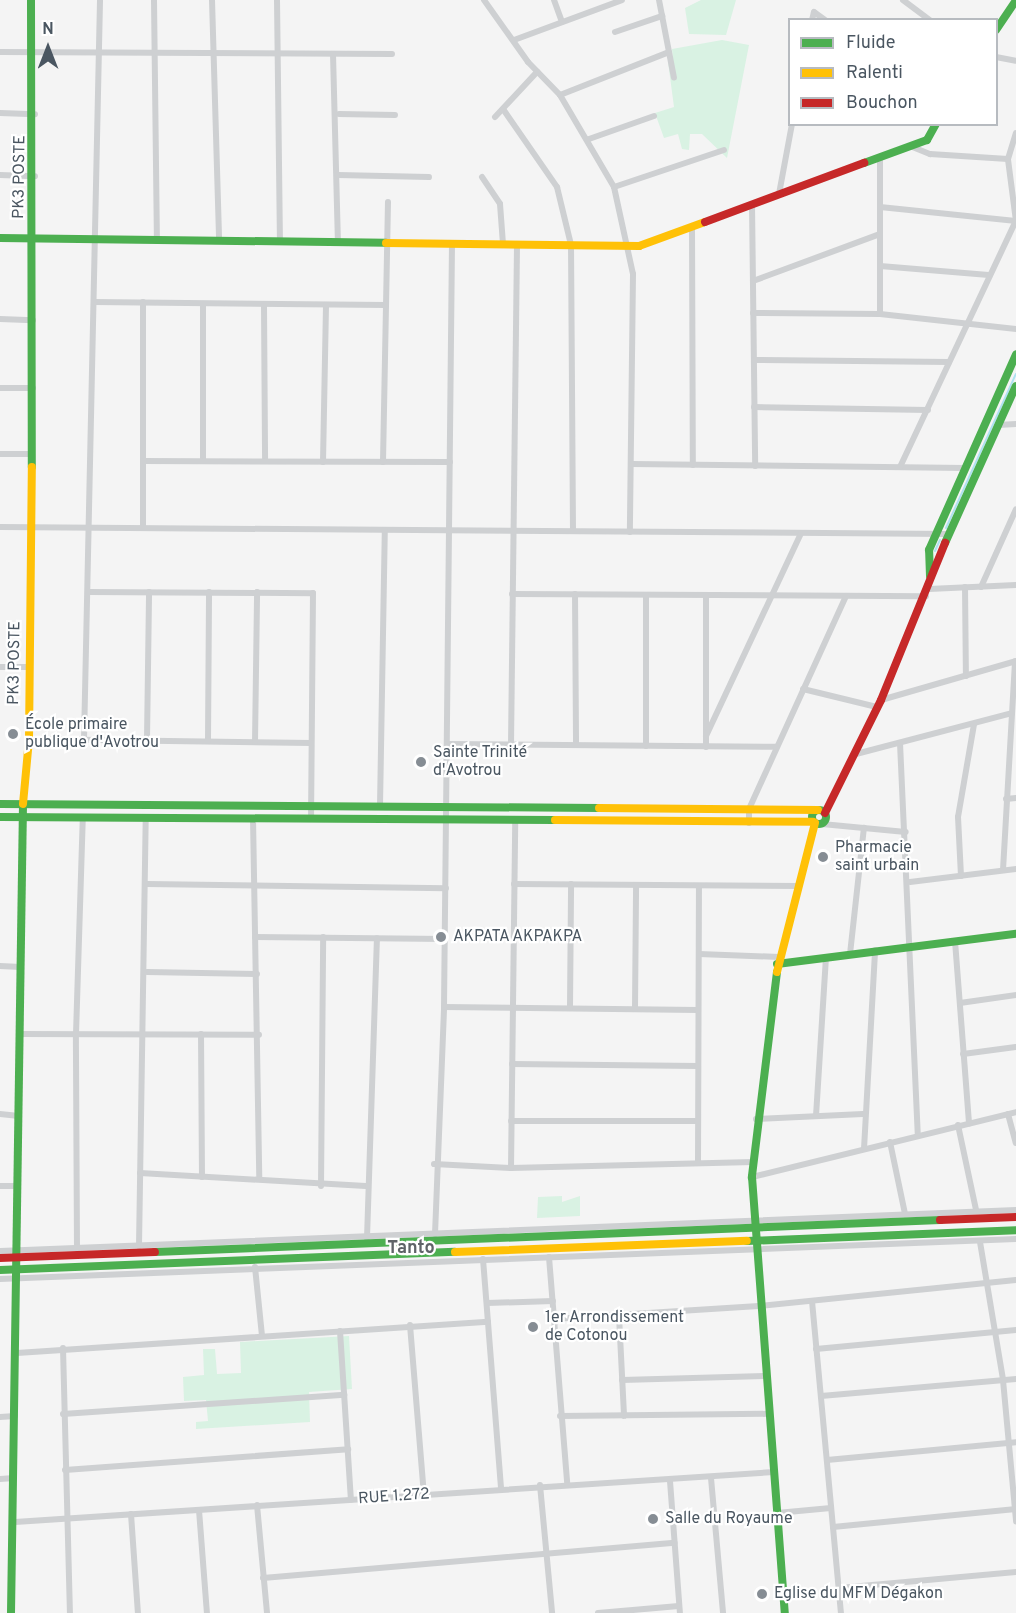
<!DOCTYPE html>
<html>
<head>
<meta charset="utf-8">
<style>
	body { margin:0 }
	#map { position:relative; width:1016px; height:1613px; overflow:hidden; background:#f4f4f4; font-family:Overpass,sans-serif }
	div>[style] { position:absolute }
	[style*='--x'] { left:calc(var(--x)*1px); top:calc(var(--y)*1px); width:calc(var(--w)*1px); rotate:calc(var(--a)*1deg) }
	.green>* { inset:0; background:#d9f2e3 }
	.stream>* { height:2px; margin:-1px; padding:0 1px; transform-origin:1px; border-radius:1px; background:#aee2f0 }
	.street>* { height:6px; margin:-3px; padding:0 3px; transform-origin:3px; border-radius:3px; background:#ced0d2 }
	.fast>* { height:8px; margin:-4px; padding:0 4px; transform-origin:4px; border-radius:4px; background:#4caf50 }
	.fast>.ring { margin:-4px; padding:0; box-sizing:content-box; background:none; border:8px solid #4caf50; border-radius:50% }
	.slow>* { height:8px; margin:-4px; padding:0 4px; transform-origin:4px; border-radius:4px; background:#ffc107 }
	.jam>* { height:8px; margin:-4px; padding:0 4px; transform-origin:4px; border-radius:4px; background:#c62828 }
	.dots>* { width:16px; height:16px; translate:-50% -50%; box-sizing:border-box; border:3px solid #fff; border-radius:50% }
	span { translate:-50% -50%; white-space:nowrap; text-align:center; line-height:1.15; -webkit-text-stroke:4.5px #fff; paint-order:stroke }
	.street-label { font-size:16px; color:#4a5661 }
	.poi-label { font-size:16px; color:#4a5661 }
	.left { translate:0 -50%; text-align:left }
	.neighbourhood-label { font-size:18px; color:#5f6368; font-weight:700 }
	.legend { position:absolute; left:788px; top:18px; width:210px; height:108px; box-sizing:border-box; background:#fff; border:2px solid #b7bbc0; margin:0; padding:8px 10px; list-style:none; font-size:18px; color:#4a5661 }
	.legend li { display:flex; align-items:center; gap:12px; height:30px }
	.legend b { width:30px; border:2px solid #b7bbc0 }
	.north { position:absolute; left:18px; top:18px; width:60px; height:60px; -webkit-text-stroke:4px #fff; paint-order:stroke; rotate:0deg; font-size:16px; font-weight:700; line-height:24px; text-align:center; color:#4a5661 }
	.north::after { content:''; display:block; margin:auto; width:21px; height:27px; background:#4a5661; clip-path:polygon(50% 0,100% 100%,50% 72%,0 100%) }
</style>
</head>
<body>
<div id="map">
	<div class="green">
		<i style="clip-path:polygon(701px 0,736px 0,726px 35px,689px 34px,685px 8px)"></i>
		<i style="clip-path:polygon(722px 40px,749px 45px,727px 158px,702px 134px,690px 134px,689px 150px,682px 149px,678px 134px,664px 138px,655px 113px,674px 107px,668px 62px,673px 60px,672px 49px)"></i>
		<i style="clip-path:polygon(562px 1196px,562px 1202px,580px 1196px,580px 1216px,537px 1218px,538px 1197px)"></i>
		<i style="clip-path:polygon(349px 1336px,352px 1389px,309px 1392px,310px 1422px,196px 1429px,196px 1422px,208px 1421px,206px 1400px,184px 1401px,183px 1377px,204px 1375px,203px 1349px,215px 1349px,217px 1374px,241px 1373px,240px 1342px)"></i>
	</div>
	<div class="stream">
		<i style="--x:946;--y:528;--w:169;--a:-65.6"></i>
		<i style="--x:935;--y:551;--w:12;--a:-66"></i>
	</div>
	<div class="street">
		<i style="--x:154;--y:0;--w:239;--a:89.3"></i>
		<i style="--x:212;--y:0;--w:240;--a:88.3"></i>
		<i style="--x:277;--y:0;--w:241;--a:89.3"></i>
		<i style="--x:484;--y:0;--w:76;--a:54.6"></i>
		<i style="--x:528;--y:62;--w:46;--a:45.9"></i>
		<i style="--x:560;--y:95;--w:107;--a:59.6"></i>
		<i style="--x:614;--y:187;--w:89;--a:77.7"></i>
		<i style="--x:633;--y:274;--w:258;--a:90.7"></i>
		<i style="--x:554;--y:0;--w:23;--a:70"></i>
		<i style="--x:659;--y:0;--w:79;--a:79.1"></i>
		<i style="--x:903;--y:0;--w:34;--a:37"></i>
		<i style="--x:812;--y:20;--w:8;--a:-76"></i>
		<i style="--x:814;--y:12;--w:14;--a:36"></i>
		<i style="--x:615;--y:32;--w:50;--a:-18.8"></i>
		<i style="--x:514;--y:40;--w:115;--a:-20.3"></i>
		<i style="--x:0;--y:52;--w:392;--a:0.3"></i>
		<i style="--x:333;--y:54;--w:188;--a:88.5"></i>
		<i style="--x:996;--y:57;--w:20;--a:11"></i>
		<i style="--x:560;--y:95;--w:117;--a:-21.5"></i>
		<i style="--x:503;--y:109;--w:95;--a:55.3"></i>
		<i style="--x:557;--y:187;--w:60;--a:76.4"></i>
		<i style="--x:571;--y:245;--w:286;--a:89.6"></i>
		<i style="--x:0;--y:113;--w:35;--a:2"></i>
		<i style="--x:339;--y:114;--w:56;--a:1"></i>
		<i style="--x:495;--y:117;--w:62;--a:-47"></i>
		<i style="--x:589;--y:139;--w:69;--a:-19.5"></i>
		<i style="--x:910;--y:146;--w:22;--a:22"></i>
		<i style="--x:930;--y:154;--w:78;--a:3.7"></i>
		<i style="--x:0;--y:175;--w:35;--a:2"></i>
		<i style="--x:338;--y:175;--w:91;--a:1.3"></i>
		<i style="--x:482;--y:177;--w:32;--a:56"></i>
		<i style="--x:500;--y:204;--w:40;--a:85.7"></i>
		<i style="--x:614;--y:187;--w:116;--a:-18.6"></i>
		<i style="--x:779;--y:194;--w:71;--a:-79.5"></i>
		<i style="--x:752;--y:204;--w:262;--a:89.3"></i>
		<i style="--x:880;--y:207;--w:137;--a:5.9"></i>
		<i style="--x:692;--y:227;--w:238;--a:89.8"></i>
		<i style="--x:880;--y:266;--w:109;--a:4.7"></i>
		<i style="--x:753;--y:281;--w:135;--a:-20.3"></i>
		<i style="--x:94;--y:302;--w:292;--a:0.6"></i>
		<i style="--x:143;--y:302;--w:226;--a:90"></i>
		<i style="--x:203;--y:305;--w:156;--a:90"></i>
		<i style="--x:264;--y:306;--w:155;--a:89.6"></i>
		<i style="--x:753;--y:313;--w:127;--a:0.5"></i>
		<i style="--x:880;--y:314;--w:137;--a:6.3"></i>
		<i style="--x:880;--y:314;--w:157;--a:-90"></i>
		<i style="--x:0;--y:319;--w:33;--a:2"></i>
		<i style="--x:754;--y:360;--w:195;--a:0.6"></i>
		<i style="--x:0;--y:388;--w:33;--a:0"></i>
		<i style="--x:754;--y:407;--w:174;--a:1"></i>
		<i style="--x:998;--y:425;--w:18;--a:-3"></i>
		<i style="--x:0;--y:454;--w:32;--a:0"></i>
		<i style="--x:143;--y:461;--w:307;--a:0.2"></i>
		<i style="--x:323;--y:462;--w:157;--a:-88.9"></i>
		<i style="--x:383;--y:462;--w:260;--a:-88.9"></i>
		<i style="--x:632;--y:464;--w:333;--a:0.7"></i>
		<i style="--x:900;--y:467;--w:272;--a:-64.8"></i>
		<i style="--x:1016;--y:221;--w:63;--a:-97.4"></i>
		<i style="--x:1008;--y:159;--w:27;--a:-73"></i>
		<i style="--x:0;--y:527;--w:948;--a:0.42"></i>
		<i style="--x:965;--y:587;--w:89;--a:89.4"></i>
		<i style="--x:981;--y:587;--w:85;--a:-65.8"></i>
		<i style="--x:929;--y:589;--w:87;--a:-2.6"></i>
		<i style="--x:88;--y:592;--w:225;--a:0.3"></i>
		<i style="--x:313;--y:593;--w:226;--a:90.5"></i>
		<i style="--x:512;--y:594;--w:414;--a:0.3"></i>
		<i style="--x:575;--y:594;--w:151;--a:89.6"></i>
		<i style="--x:646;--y:595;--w:151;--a:90"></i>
		<i style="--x:706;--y:595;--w:152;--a:90"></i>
		<i style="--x:0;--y:667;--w:30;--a:0"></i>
		<i style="--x:803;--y:689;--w:76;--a:13.7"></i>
		<i style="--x:881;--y:700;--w:141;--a:-16.1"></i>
		<i style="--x:706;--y:736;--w:224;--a:-64.9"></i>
		<i style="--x:29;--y:739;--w:282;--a:0.8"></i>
		<i style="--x:84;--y:740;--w:740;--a:-88.76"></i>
		<i style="--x:147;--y:740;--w:148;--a:-89.2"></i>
		<i style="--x:208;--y:741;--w:149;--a:-89.6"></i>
		<i style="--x:255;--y:742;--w:150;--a:-89.2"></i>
		<i style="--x:900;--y:743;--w:392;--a:87.4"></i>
		<i style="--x:447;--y:744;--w:329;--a:0.5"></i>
		<i style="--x:511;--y:744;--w:500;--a:-89.31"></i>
		<i style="--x:856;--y:754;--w:161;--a:-14.7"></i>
		<i style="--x:1006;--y:799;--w:10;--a:-6"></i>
		<i style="--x:380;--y:806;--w:276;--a:-89"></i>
		<i style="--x:253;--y:818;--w:361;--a:89"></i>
		<i style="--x:749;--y:823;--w:14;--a:-90"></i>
		<i style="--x:749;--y:809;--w:234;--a:-65.5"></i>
		<i style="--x:822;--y:824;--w:84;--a:5.4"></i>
		<i style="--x:1003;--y:870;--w:209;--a:-86.7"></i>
		<i style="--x:961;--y:876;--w:59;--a:-92.9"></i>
		<i style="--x:958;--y:817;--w:94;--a:-80.2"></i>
		<i style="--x:910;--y:882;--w:107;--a:-7"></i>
		<i style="--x:147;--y:884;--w:299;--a:0.8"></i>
		<i style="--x:514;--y:884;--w:285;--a:0.4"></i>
		<i style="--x:255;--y:937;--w:190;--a:0.6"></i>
		<i style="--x:955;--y:941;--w:183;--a:85.6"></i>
		<i style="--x:699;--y:954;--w:80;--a:2.1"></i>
		<i style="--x:850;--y:954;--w:127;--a:-83.7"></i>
		<i style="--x:0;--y:966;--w:21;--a:3"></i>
		<i style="--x:147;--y:972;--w:110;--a:1"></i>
		<i style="--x:960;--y:1003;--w:57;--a:-8.1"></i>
		<i style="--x:444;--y:1007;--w:254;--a:0.7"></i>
		<i style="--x:570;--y:1008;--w:124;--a:-89.5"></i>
		<i style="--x:635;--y:1009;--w:124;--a:-89.5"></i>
		<i style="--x:20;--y:1034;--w:239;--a:0.2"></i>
		<i style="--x:201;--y:1034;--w:143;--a:89.6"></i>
		<i style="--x:963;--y:1054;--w:53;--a:-7.5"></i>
		<i style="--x:512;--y:1064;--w:186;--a:0.6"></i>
		<i style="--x:0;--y:1114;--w:19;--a:6"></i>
		<i style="--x:1008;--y:1114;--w:30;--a:75"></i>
		<i style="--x:816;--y:1116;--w:158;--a:-86.4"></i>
		<i style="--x:756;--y:1119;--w:107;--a:-2.7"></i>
		<i style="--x:511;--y:1121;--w:187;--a:0"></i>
		<i style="--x:958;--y:1125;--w:87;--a:78"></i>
		<i style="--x:890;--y:1142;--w:74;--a:78.2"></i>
		<i style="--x:864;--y:1149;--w:199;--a:-86.8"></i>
		<i style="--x:698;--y:1163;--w:277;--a:-89.8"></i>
		<i style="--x:434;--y:1164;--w:77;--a:3"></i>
		<i style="--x:511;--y:1168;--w:242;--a:-1.4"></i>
		<i style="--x:511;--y:1168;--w:347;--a:-89.3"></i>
		<i style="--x:140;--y:1173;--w:226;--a:3.3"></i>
		<i style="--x:752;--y:1177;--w:272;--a:-13.8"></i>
		<i style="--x:0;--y:1186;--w:18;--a:0"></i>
		<i style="--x:321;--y:1186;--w:249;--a:-89.5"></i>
		<i style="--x:435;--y:1234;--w:227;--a:-87.7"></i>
		<i style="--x:444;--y:1007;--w:764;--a:-89.4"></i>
		<i style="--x:367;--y:1238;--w:300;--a:-88.1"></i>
		<i style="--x:980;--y:1242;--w:140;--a:80.5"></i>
		<i style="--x:1003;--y:1380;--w:142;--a:84.7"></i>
		<i style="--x:139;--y:1246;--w:429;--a:-89.1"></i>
		<i style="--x:77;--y:1249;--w:215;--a:-90.3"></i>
		<i style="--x:76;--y:1034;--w:217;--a:-88.2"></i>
		<i style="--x:0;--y:1251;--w:1017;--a:-2.31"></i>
		<i style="--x:549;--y:1257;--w:227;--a:85.4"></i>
		<i style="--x:483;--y:1259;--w:230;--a:85.5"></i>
		<i style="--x:255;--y:1267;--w:69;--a:84.2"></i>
		<i style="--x:0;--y:1279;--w:1017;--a:-2.25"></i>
		<i style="--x:812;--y:1301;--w:313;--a:84.7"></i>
		<i style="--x:487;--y:1303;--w:66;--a:-1.7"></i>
		<i style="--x:619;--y:1316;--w:100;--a:87.1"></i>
		<i style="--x:553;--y:1319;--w:206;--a:-3.6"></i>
		<i style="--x:759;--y:1306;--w:258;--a:-5.8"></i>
		<i style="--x:410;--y:1325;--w:171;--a:85.3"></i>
		<i style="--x:340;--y:1331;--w:169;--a:86.3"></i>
		<i style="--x:63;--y:1348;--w:265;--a:88.5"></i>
		<i style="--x:816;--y:1349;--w:201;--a:-5.4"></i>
		<i style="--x:17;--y:1353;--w:472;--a:-3.8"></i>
		<i style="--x:622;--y:1380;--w:143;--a:-1.6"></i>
		<i style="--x:821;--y:1396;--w:196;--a:-5"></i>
		<i style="--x:63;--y:1414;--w:282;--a:-3.9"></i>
		<i style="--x:560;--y:1416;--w:208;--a:-0.6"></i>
		<i style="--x:0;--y:1417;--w:15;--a:-4"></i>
		<i style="--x:827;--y:1460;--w:190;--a:-5.4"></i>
		<i style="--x:65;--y:1470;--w:284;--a:-4.2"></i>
		<i style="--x:711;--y:1478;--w:136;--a:84.9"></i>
		<i style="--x:0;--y:1479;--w:14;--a:-4"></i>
		<i style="--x:670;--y:1481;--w:132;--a:85.7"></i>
		<i style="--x:540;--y:1485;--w:129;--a:84.6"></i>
		<i style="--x:257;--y:1505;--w:108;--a:84.7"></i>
		<i style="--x:199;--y:1510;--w:103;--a:85.6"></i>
		<i style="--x:777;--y:1513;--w:54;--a:-5.3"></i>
		<i style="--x:131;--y:1514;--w:99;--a:86"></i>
		<i style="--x:15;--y:1522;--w:760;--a:-3.77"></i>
		<i style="--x:833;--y:1527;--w:184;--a:-5.6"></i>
		<i style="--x:263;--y:1578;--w:413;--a:-4.9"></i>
		<i style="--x:839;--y:1588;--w:178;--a:-5.2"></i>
		<i style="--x:598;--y:1613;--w:81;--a:-4.9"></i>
	</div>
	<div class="fast">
		<i style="--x:31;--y:0;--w:467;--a:89.9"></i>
		<i style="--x:996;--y:30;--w:36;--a:-56"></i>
		<i style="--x:864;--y:163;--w:67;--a:-20.1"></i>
		<i style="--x:927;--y:140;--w:18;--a:-61"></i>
		<i style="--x:0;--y:238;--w:386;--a:0.7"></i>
		<i style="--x:945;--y:543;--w:172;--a:-65.7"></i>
		<i style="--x:930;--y:576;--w:26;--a:-92"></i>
		<i style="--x:929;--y:550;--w:214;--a:-66"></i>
		<i style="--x:0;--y:804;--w:599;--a:0.38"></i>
		<i class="ring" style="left:812px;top:810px;width:6px;height:6px"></i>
		<i style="--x:0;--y:817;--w:555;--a:0.31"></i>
		<i style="--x:777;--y:964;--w:241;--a:-7.2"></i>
		<i style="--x:777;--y:972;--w:207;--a:97"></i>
		<i style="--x:752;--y:1177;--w:437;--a:85.7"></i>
		<i style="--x:747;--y:1241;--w:269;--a:-2.3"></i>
		<i style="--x:155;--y:1252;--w:786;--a:-2.33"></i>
		<i style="--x:0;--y:1270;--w:455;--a:-2.3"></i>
		<i style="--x:11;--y:1613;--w:809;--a:-89.15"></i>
	</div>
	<div class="slow">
		<i style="--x:386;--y:243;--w:253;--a:0.7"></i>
		<i style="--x:639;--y:246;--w:70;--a:-20"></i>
		<i style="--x:23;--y:804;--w:65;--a:-84.7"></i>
		<i style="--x:29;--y:739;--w:272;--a:-89.4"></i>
		<i style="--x:599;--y:808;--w:219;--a:0.5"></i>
		<i style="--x:555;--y:820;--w:258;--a:0.4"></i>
		<i style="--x:777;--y:972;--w:154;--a:-75.7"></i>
		<i style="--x:455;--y:1252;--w:292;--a:-2.2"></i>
	</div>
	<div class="jam">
		<i style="--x:705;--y:222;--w:170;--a:-20.4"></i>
		<i style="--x:825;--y:813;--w:126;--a:-63.6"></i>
		<i style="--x:881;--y:700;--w:170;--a:-67.8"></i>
		<i style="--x:940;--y:1220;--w:76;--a:-2.3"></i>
		<i style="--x:0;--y:1258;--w:155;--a:-2.2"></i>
	</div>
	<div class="dots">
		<i style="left:13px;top:734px;background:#868d94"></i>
		<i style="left:421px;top:762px;background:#868d94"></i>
		<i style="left:823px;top:857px;background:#868d94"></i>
		<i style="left:441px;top:937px;background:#868d94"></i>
		<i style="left:533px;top:1327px;background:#868d94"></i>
		<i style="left:653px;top:1519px;background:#868d94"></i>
		<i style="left:762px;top:1594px;background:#868d94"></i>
	</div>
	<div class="street-label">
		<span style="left:20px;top:177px;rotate:-89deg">PK3 POSTE</span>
		<span style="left:15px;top:663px;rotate:-89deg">PK3 POSTE</span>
		<span style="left:394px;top:1497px;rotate:-4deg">RUE 1.272</span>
	</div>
	<div class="poi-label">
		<span class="left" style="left:25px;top:734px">École primaire<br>publique d'Avotrou</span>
		<span class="left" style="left:433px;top:762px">Sainte Trinité<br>d'Avotrou</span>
		<span class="left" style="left:835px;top:857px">Pharmacie<br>saint urbain</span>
		<span class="left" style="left:453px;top:937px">AKPATA AKPAKPA</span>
		<span class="left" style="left:545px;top:1327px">1er Arrondissement<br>de Cotonou</span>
		<span class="left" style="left:665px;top:1519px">Salle du Royaume</span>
		<span class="left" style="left:774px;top:1594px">Eglise du MFM Dégakon</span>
	</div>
	<div class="neighbourhood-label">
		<span style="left:411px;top:1249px">Tanto</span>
	</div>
	<ul class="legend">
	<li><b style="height:8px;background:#4caf50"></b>Fluide</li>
	<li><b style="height:8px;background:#ffc107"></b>Ralenti</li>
	<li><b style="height:8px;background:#c62828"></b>Bouchon</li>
	</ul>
	<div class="north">N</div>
</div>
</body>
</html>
